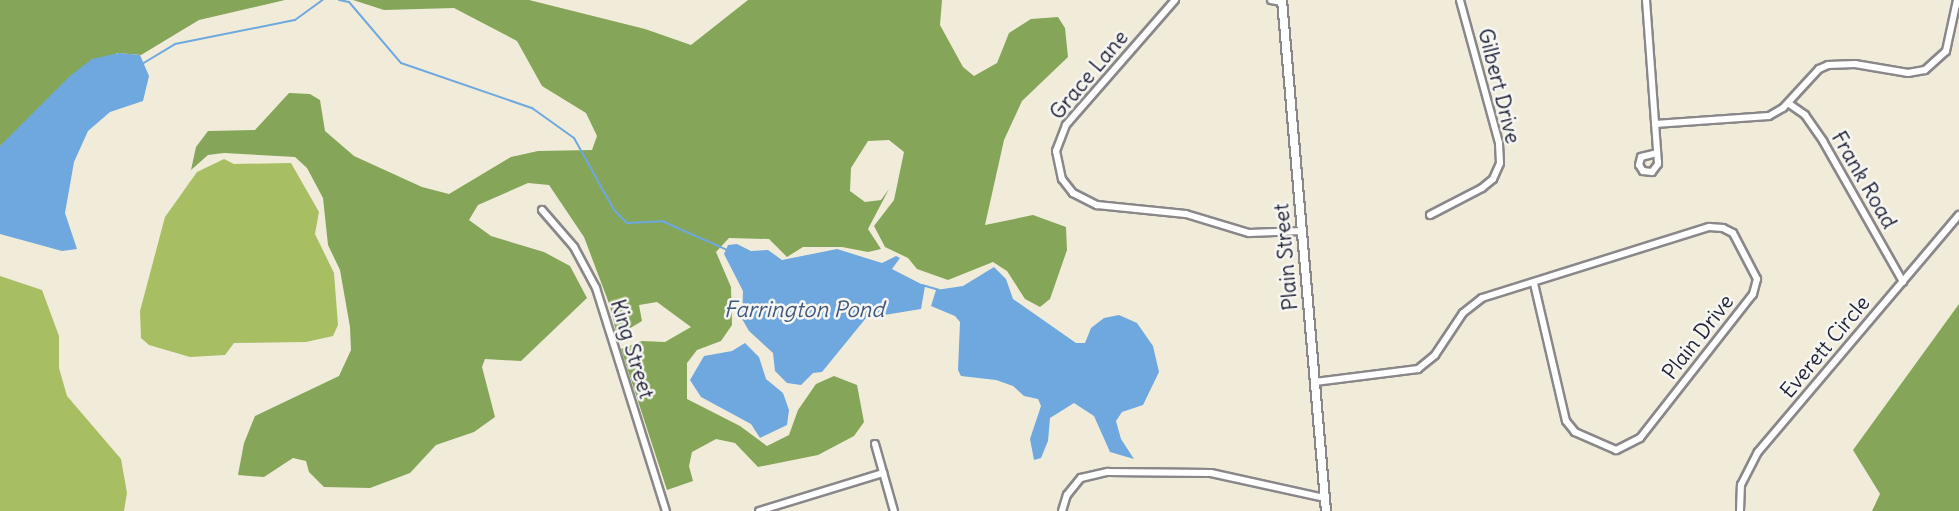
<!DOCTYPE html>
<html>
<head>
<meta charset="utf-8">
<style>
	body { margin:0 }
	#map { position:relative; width:1959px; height:511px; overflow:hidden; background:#f1ecda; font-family:Delius,sans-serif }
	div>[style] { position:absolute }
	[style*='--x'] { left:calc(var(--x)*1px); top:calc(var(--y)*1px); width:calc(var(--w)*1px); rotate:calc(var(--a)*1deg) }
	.green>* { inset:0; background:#a7be63 }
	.forest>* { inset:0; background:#85a559 }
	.water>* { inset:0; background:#6ea8de }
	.stream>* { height:2px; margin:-1px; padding:0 1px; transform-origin:1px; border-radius:1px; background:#6ea8de }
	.roads { filter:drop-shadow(2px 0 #8a878a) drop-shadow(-2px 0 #8a878a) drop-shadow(0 2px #8a878a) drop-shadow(0 -2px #8a878a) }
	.minor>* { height:6px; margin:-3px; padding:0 3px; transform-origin:3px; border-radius:3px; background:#fff }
	.tertiary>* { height:8px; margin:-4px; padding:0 4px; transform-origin:4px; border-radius:4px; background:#fff }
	span { translate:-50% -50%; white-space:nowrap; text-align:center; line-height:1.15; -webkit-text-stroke:5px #f6f6f2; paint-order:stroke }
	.street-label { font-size:21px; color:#22223b }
	.water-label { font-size:22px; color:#40587c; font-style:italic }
</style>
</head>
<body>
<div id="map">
	<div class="green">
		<i style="clip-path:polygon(224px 159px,234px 164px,291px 163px,319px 212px,315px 234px,334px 273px,338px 325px,333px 336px,306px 342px,234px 343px,225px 355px,190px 357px,149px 345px,141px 338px,140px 311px,165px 217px,197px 172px)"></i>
		<i style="clip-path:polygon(0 276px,42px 290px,59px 336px,59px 368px,67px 396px,121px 459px,127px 493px,124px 511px,0 511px)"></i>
	</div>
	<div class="forest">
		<i style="clip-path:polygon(0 0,285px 0,199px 20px,141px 55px,117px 53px,0 146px)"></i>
		<i style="clip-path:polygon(353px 0,529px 0,645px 29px,691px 45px,748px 0,942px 0,940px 25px,963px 67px,974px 76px,997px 63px,1009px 33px,1031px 19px,1058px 17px,1065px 28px,1068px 57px,1022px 101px,1004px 140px,985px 225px,1033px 215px,1066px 227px,1067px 250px,1050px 299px,1040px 307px,1025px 299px,1007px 271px,993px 262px,948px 280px,917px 269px,908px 258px,885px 247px,874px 226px,894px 200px,904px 152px,889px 140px,868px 141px,851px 168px,850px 191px,865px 202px,881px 200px,889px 189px,868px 229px,881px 249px,868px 252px,842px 247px,803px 247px,787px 257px,769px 239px,729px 238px,716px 252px,731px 287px,732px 325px,721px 341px,697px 350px,687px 363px,687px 399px,740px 426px,767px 446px,789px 435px,798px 410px,816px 384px,834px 376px,857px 385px,864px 422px,854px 436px,818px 455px,758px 467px,735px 443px,716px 439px,692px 452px,689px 466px,693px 481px,667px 490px,621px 349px,642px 341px,665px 342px,691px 327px,657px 302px,639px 305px,642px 321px,617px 336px,610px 306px,584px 237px,549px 185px,528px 183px,478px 205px,469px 220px,491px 236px,544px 252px,570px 266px,587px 298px,521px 361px,485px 359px,482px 367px,495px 417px,474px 432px,436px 445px,410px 473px,370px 488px,324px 487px,309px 472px,306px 461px,293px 458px,264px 477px,238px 475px,244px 443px,255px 416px,339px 376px,351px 350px,350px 327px,340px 270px,328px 245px,323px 198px,307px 168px,295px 157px,224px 153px,208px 155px,191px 170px,196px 147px,208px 131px,255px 130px,289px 93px,310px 94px,320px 100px,325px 131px,354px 156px,422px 187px,449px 194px,511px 157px,538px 151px,592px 150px,597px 136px,586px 113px,542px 86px,517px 41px,454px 8px,384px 10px)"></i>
		<i style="clip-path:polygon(1959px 304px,1959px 511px,1872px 511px,1880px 494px,1853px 450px)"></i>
	</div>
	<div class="water">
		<i style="clip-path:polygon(119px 53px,140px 55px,149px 76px,143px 101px,110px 112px,88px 131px,74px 162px,65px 213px,77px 249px,62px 251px,0 234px,0 146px,70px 76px,92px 59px)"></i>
		<i style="clip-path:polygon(737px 244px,751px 251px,768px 250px,782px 260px,837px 249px,882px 263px,896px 256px,900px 258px,892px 269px,925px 286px,921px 309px,866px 318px,822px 372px,813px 373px,801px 385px,787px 383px,775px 371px,773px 353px,749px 331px,742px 319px,743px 291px,724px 254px,728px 245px)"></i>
		<i style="clip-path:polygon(994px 267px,1006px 279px,1013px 299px,1076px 343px,1085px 343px,1091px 328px,1104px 318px,1119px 315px,1137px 323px,1153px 346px,1159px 372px,1143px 405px,1122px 412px,1116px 421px,1121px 439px,1134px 459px,1110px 452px,1094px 416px,1074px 403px,1050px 418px,1048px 441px,1041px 458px,1034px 460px,1030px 439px,1041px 406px,1038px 399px,1024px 396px,1013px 386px,996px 380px,961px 376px,958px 370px,960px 322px,955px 316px,931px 306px,936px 290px,963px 286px)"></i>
		<i style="clip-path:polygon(745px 343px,759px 357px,766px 379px,783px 393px,789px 410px,787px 425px,760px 438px,751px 424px,701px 397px,690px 380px,704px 356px,732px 351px)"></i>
	</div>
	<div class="stream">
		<i style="--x:339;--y:0;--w:10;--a:11"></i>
		<i style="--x:349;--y:2;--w:80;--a:49.6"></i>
		<i style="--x:401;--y:63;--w:139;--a:19"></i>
		<i style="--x:532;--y:108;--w:52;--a:35.5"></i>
		<i style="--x:574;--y:138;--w:82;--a:60.9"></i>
		<i style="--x:614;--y:210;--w:18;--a:45"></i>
		<i style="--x:627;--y:223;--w:35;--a:-3"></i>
		<i style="--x:662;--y:221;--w:71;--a:24"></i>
		<i style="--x:142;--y:64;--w:39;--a:-31"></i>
		<i style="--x:175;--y:44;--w:122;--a:-11.3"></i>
		<i style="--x:295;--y:20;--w:34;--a:-36"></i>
		<i style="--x:922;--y:285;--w:18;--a:16"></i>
	</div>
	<div class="roads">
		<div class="minor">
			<i style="--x:1175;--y:0;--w:166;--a:131.1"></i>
			<i style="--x:1066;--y:125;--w:28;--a:111"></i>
			<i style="--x:1056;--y:151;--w:29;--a:78"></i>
			<i style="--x:1062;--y:179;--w:18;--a:52"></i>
			<i style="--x:1073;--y:193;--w:27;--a:27"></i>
			<i style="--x:1097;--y:205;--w:89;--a:5.8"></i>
			<i style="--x:1186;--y:214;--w:66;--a:16.8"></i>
			<i style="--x:1249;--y:233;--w:53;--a:-2.2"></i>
			<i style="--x:1271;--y:0;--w:11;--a:10"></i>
			<i style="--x:1646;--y:0;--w:162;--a:85.8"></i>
			<i style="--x:1658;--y:162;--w:2;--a:90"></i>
			<i style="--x:1658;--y:164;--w:10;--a:127"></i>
			<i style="--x:1652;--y:172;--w:9;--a:-174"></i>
			<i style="--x:1643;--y:171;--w:7;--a:-124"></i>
			<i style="--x:1639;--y:165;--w:8;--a:-76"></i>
			<i style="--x:1641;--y:157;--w:16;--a:-14"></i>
			<i style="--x:1788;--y:103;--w:21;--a:35"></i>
			<i style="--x:1805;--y:115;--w:32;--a:55"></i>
			<i style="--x:1823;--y:141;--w:162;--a:60.4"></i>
			<i style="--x:1655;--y:124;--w:114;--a:-4"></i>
			<i style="--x:1769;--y:116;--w:16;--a:-30"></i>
			<i style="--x:1783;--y:108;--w:53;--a:-47.3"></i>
			<i style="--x:1819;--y:69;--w:10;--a:-24"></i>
			<i style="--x:1828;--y:65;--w:27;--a:-2"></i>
			<i style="--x:1855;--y:64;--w:54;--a:9.6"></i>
			<i style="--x:1908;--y:73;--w:17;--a:-10"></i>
			<i style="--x:1925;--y:70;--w:28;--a:-42"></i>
			<i style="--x:1946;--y:51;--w:52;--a:-77.8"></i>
			<i style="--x:542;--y:210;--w:49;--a:49.1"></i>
			<i style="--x:574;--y:247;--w:47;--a:61.8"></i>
			<i style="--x:596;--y:288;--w:234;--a:72.6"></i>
			<i style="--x:1430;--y:215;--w:59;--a:-27.4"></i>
			<i style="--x:1482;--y:188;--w:14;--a:-39"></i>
			<i style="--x:1493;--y:179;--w:17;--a:-66"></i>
			<i style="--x:1500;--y:163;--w:20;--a:-93"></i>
			<i style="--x:1499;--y:143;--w:148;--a:-105.3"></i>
			<i style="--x:1315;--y:382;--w:104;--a:-7.2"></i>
			<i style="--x:1418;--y:369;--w:22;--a:-39"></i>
			<i style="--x:1435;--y:355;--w:50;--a:-56.3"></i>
			<i style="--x:1463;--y:313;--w:24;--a:-38"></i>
			<i style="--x:1482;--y:298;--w:238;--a:-17.4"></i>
			<i style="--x:1709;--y:227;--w:14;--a:4"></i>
			<i style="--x:1723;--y:228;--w:11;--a:27"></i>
			<i style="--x:1733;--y:233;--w:52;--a:62.4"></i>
			<i style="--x:1757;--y:279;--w:16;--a:105"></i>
			<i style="--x:1753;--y:294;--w:183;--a:128.1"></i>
			<i style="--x:1640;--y:438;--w:27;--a:153"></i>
			<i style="--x:1616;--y:450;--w:45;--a:-156.3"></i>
			<i style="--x:1575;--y:432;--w:14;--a:-129"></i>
			<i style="--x:1566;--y:421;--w:142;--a:-103.1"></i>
			<i style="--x:875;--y:444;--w:70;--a:74.2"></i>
			<i style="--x:759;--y:511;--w:130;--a:-17"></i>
			<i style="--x:1062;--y:511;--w:17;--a:-73"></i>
			<i style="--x:1067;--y:495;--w:22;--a:-51"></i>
			<i style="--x:1081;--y:478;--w:28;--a:-13"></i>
			<i style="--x:1108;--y:472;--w:103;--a:0.6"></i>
			<i style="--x:1211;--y:473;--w:117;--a:12.4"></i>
			<i style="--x:1740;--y:511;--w:26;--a:-88"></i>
			<i style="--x:1741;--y:485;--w:37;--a:-63"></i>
			<i style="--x:1758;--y:452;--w:311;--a:-49.7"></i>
		</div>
		<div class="tertiary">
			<i style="--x:1282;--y:0;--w:513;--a:85.08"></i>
		</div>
	</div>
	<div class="street-label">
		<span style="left:1089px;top:75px;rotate:-50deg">Grace Lane</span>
		<span style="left:1499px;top:86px;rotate:76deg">Gilbert Drive</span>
		<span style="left:1864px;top:180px;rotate:60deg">Frank Road</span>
		<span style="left:1286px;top:257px;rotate:-95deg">Plain Street</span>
		<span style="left:1698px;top:337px;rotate:-52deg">Plain Drive</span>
		<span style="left:1825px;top:347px;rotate:-50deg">Everett Circle</span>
		<span style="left:632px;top:349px;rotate:73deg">King Street</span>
	</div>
	<div class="water-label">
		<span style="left:804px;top:310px">Farrington Pond</span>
	</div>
</div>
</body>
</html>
